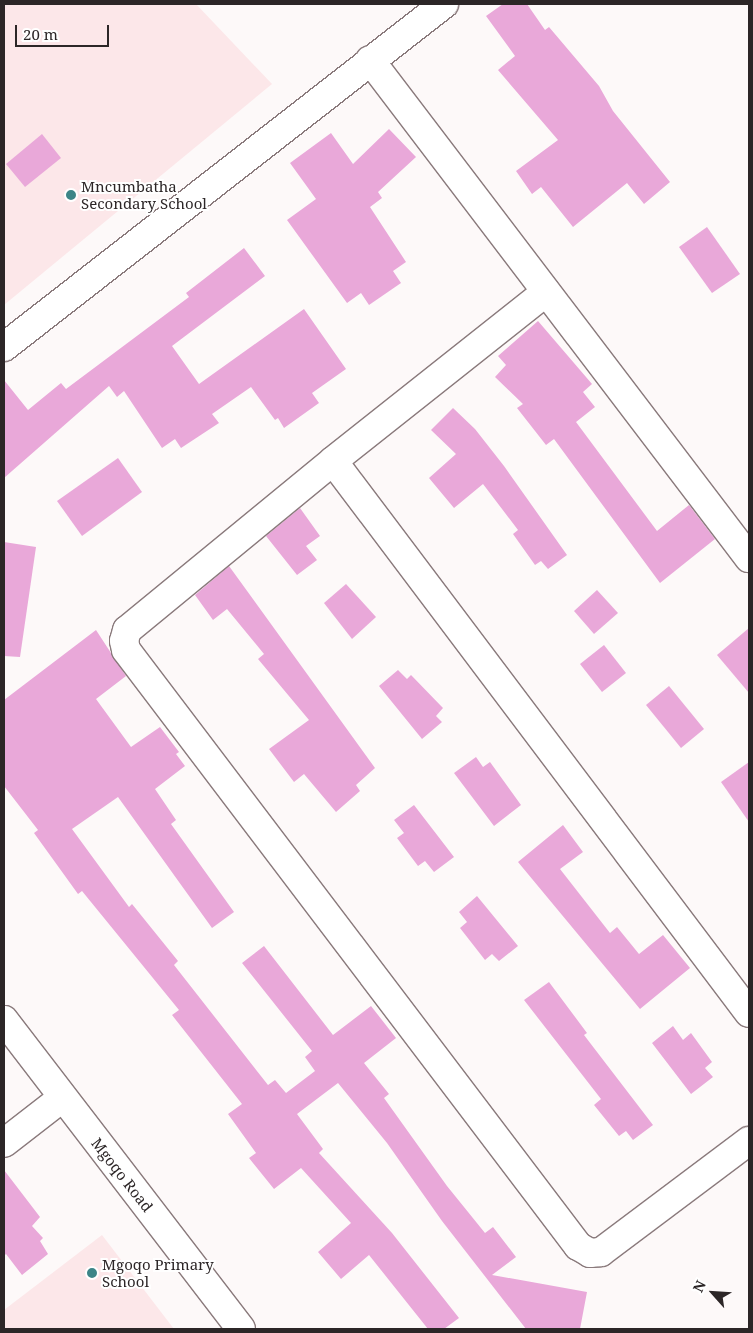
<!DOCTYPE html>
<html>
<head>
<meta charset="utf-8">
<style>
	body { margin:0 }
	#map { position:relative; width:753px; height:1333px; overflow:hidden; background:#fdf9f9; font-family:"Noto Serif",serif }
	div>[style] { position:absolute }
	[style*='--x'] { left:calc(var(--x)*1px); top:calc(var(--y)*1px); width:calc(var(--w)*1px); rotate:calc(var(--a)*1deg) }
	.built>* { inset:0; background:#fce7e9 }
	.building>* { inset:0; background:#e9a8d9 }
	.roads { filter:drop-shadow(1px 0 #8a7a7c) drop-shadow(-1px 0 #8a7a7c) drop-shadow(0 1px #8a7a7c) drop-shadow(0 -1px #8a7a7c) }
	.minor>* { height:28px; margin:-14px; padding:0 14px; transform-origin:14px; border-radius:14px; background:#fff }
	.dots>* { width:14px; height:14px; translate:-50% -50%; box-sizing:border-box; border:2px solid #fff; border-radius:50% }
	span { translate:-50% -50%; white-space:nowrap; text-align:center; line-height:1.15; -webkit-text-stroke:4px #fff; paint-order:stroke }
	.poi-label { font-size:15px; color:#2c2627 }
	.left { translate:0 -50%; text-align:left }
	.street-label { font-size:15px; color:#2c2627 }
	.frame { position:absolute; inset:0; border:5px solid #2c2627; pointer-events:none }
	.north { position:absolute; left:688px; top:1268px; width:50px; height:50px; -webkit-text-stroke:4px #fff; paint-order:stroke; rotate:296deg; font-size:14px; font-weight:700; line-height:20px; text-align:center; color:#2c2627 }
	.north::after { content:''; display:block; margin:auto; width:18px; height:22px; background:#2c2627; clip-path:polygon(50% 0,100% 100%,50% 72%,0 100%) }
	.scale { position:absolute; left:15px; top:25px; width:94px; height:22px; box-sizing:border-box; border:2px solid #2c2627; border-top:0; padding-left:6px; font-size:15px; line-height:18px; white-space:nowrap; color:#2c2627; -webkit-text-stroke:4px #fff; paint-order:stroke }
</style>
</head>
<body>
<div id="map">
	<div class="built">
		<i style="clip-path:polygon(4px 4px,196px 4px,272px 84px,4px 305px)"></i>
		<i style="clip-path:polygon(102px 1235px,174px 1329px,4px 1329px,4px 1310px)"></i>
	</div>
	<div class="building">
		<i style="clip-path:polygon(503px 4px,527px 4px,545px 30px,549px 27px,599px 86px,613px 111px,670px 182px,644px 204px,627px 183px,573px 227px,541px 187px,532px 194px,516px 171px,558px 140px,498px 70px,515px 56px,486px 16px)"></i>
		<i style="clip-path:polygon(389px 129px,416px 157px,378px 192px,382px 198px,370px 207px,406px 262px,393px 271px,401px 283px,369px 305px,361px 293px,347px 303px,287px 220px,316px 199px,290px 163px,331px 133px,353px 164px)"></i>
		<i style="clip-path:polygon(42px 134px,61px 158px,25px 187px,6px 164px)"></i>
		<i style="clip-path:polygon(707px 227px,740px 274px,712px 293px,679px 247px)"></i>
		<i style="clip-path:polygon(244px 248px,265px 276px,172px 346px,199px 384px,304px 309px,346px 369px,312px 393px,319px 403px,284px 428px,278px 418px,275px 420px,251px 387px,212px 414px,219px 423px,181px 448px,175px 439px,162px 448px,124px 391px,117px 397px,109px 386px,4px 478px,4px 380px,28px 410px,61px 383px,66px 389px,189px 297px,186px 293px)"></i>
		<i style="clip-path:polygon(538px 321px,592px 384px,583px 392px,595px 407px,576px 422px,657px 531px,689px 505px,715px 539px,660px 583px,554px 439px,546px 445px,517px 408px,523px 404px,495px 377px,506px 365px,498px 356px)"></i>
		<i style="clip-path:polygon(453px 408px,475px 429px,504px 466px,567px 555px,548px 569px,541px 561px,535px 565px,513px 534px,518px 530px,483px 484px,454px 508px,429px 478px,456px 454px,431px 430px)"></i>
		<i style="clip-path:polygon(118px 458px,142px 492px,82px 536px,57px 501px)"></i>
		<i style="clip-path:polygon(300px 508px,320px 536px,306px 546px,317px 560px,297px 575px,266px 536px)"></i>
		<i style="clip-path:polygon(4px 542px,36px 547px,20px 657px,4px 656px)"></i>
		<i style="clip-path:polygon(229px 566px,375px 768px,356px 785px,360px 791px,336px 812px,304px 774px,294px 782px,269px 749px,309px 720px,258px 659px,264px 654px,227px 609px,213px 620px,195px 595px)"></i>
		<i style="clip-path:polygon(346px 584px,376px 617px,352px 639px,324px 603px)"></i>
		<i style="clip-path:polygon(597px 590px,618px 613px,594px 634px,574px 611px)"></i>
		<i style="clip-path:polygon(749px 628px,749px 693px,717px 655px)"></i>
		<i style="clip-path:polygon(96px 630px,126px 676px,96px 699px,131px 747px,160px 727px,179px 752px,176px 754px,185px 766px,155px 789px,176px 820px,171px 824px,234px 912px,212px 928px,118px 797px,72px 829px,129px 907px,132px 904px,178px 961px,174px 965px,268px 1085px,275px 1080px,286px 1093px,315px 1071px,305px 1057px,312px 1051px,242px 963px,264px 946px,333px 1035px,371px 1006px,396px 1038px,364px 1063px,389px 1094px,384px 1098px,447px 1186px,485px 1233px,493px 1227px,516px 1257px,492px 1275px,587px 1292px,580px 1329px,526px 1329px,442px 1221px,387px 1143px,338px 1083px,297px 1114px,323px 1149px,319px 1153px,392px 1233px,459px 1318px,444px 1329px,428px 1329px,369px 1255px,341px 1279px,318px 1252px,351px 1223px,301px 1168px,274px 1189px,249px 1158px,256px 1153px,228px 1114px,242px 1104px,172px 1015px,179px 1010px,82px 891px,78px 894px,34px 833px,38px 830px,4px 786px,4px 700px)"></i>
		<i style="clip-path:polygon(604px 645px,626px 673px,602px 692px,580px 664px)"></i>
		<i style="clip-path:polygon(398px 670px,407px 679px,411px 675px,443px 708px,436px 716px,442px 722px,422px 739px,379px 686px)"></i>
		<i style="clip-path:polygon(669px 686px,704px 729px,681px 748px,646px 705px)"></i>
		<i style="clip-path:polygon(476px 757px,483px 767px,490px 762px,521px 805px,494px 826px,454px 773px)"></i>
		<i style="clip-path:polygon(749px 762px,749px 822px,721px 782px)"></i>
		<i style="clip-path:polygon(414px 805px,454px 857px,434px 872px,425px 861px,418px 866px,397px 838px,404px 833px,394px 820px)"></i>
		<i style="clip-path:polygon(563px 825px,583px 852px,560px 869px,610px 933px,617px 927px,639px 954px,663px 935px,690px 968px,640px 1009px,518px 862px)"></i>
		<i style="clip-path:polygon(477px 896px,518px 946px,499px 961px,492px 954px,485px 960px,460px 928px,467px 922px,459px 912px)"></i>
		<i style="clip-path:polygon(549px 982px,587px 1033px,584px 1035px,653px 1125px,633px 1140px,626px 1131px,619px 1136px,594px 1105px,601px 1099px,524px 1000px)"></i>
		<i style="clip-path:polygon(673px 1026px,683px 1040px,691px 1033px,712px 1062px,705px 1068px,713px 1077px,691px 1094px,652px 1043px)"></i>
		<i style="clip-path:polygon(4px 1170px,40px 1217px,32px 1226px,43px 1238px,40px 1241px,48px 1254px,22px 1275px,6px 1254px,4px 1256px)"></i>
	</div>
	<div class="roads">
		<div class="minor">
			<i style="--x:370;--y:60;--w:626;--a:52.73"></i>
			<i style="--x:546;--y:292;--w:272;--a:141.6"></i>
			<i style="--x:333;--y:461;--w:266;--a:140.6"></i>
			<i style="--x:127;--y:630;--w:11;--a:105"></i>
			<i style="--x:124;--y:641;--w:9;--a:77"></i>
			<i style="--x:126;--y:650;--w:748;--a:52.82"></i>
			<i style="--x:578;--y:1246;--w:14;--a:30"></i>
			<i style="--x:590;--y:1253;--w:11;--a:-5"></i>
			<i style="--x:601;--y:1252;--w:185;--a:-36.9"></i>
			<i style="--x:4;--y:347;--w:558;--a:-37.94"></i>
			<i style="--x:333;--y:461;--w:691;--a:53"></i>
			<i style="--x:4;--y:1020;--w:389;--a:52.5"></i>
			<i style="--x:4;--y:1143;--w:73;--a:-37.8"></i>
		</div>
	</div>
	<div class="dots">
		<i style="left:71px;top:195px;background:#3c8587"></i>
		<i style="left:92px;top:1273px;background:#3c8587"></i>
	</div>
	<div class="poi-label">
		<span class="left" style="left:81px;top:195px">Mncumbatha<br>Secondary School</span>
		<span class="left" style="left:102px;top:1273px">Mgoqo Primary<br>School</span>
	</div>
	<div class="street-label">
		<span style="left:122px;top:1175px;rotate:52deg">Mgoqo Road</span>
	</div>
	<div class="frame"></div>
	<div class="north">N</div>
	<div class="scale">20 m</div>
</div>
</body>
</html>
